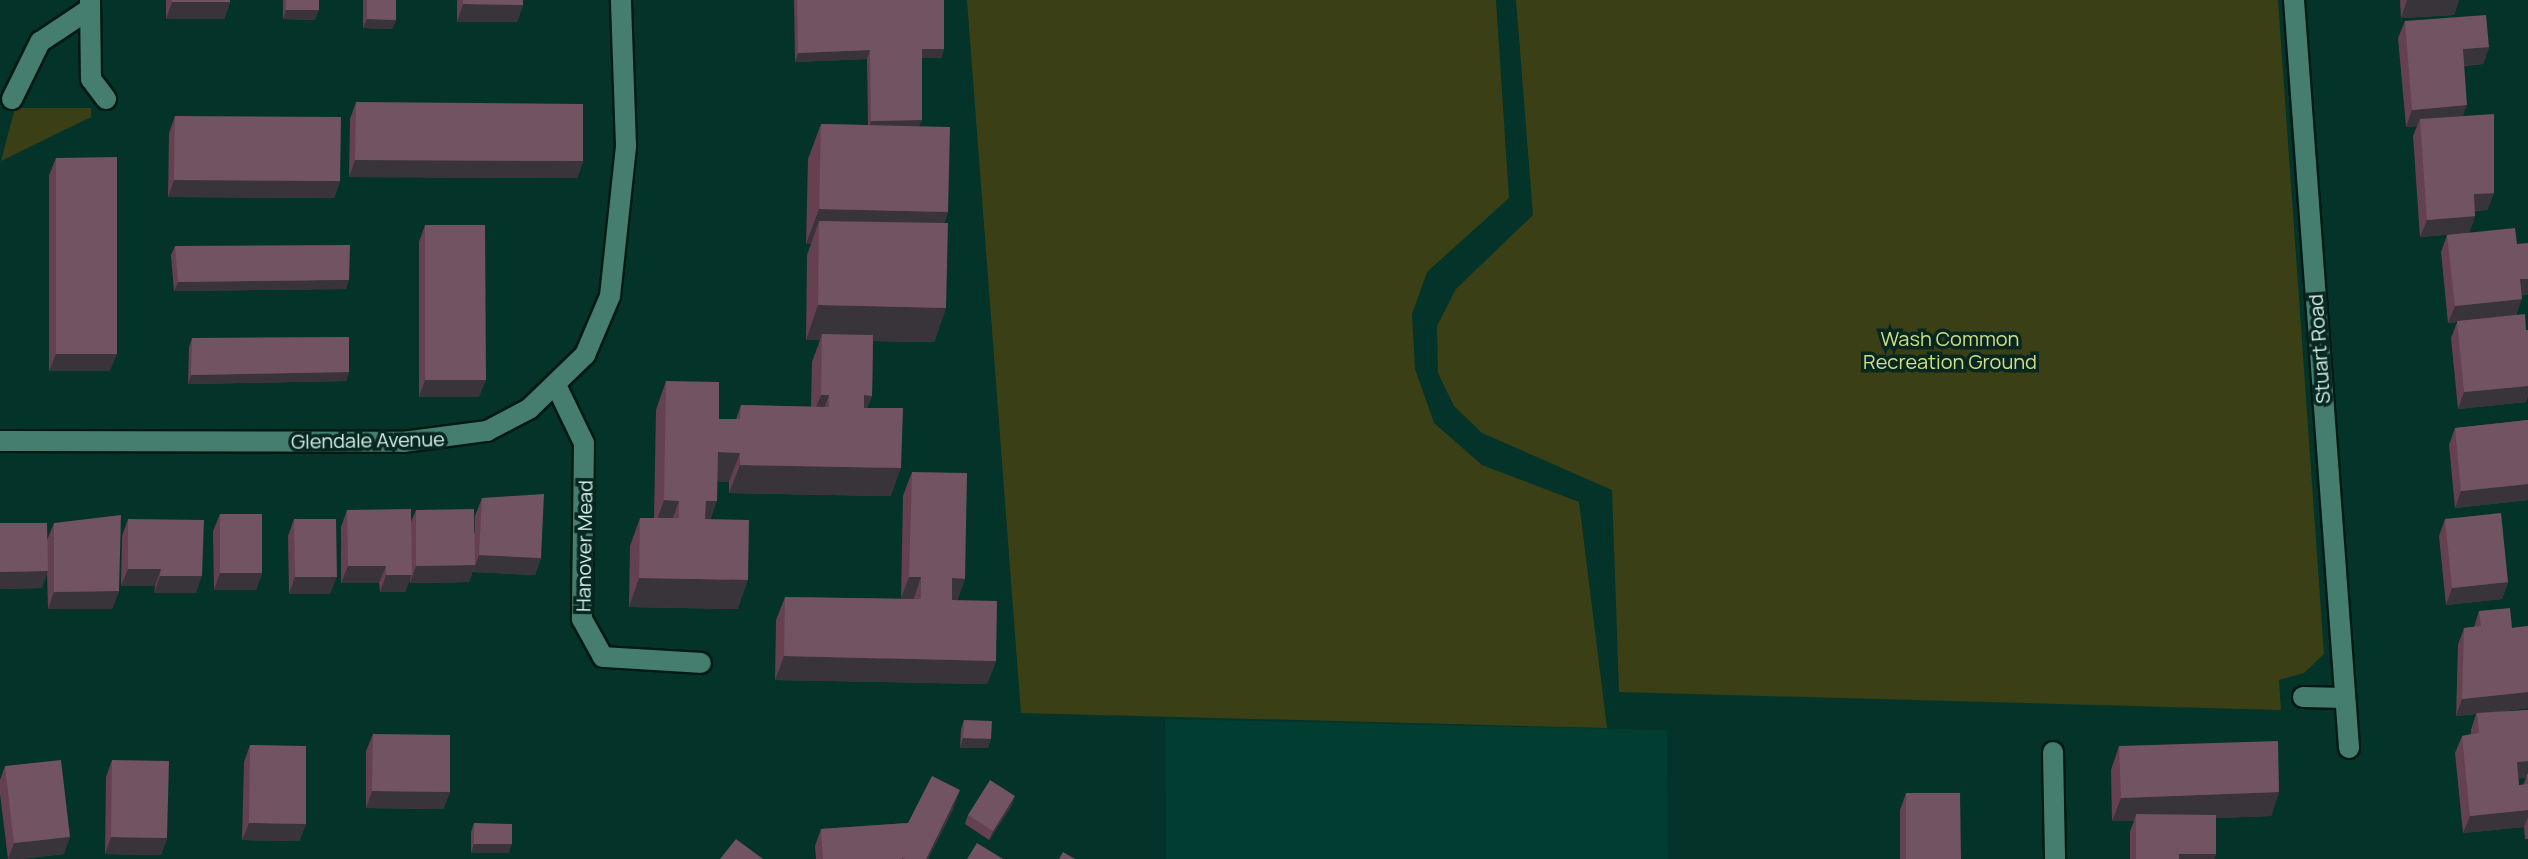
<!DOCTYPE html>
<html>
<head>
<meta charset="utf-8">
<style>
	body { margin:0 }
	#map { position:relative; width:2528px; height:859px; overflow:hidden; background:#043329; font-family:Manrope,sans-serif }
	div>[style] { position:absolute }
	[style*='--x'] { left:calc(var(--x)*1px); top:calc(var(--y)*1px); width:calc(var(--w)*1px); rotate:calc(var(--a)*1deg) }
	.built>* { inset:0; background:#023d31 }
	.green>* { inset:0; background:#3b3f15 }
	.roads { filter:drop-shadow(2px 0 #001912) drop-shadow(-2px 0 #001912) drop-shadow(0 2px #001912) drop-shadow(0 -2px #001912) }
	.minor>* { height:20px; margin:-10px; padding:0 10px; transform-origin:10px; border-radius:10px; background:#457e6e }
	.wall>* { inset:0; background:#654050 }
	.shaded-wall>* { inset:0; background:#39333a }
	.building>* { inset:0; background:#715361 }
	span { translate:-50% -50%; white-space:nowrap; text-align:center; line-height:1.15; -webkit-text-stroke:7px #082720; paint-order:stroke }
	.park-label { font-size:20px; color:#d4df81 }
	.street-label { font-size:20px; color:#d3f0e7 }
</style>
</head>
<body>
<div id="map">
	<div class="built">
		<i style="clip-path:polygon(1165px 719px,1667px 730px,1668px 859px,1166px 859px)"></i>
	</div>
	<div class="green">
		<i style="clip-path:polygon(967px 0,1496px 0,1509px 198px,1427px 272px,1412px 314px,1415px 369px,1434px 423px,1482px 465px,1579px 502px,1607px 728px,1021px 713px)"></i>
		<i style="clip-path:polygon(1516px 0,2278px 0,2324px 654px,2304px 673px,2279px 680px,2281px 710px,1619px 692px,1612px 490px,1482px 433px,1454px 406px,1438px 373px,1437px 326px,1456px 289px,1533px 215px)"></i>
		<i style="clip-path:polygon(15px 108px,91px 108px,91px 117px,1px 161px)"></i>
	</div>
	<div class="roads">
		<div class="minor">
			<i style="--x:90;--y:0;--w:79;--a:89.3"></i>
			<i style="--x:91;--y:79;--w:25;--a:53"></i>
			<i style="--x:2294;--y:0;--w:750;--a:85.79"></i>
			<i style="--x:12;--y:99;--w:64;--a:-63.8"></i>
			<i style="--x:40;--y:42;--w:58;--a:-33.7"></i>
			<i style="--x:557;--y:387;--w:62;--a:64.3"></i>
			<i style="--x:584;--y:443;--w:176;--a:90.7"></i>
			<i style="--x:582;--y:619;--w:43;--a:61.1"></i>
			<i style="--x:603;--y:657;--w:98;--a:3.5"></i>
			<i style="--x:0;--y:441;--w:403;--a:0.1"></i>
			<i style="--x:403;--y:442;--w:85;--a:-7.5"></i>
			<i style="--x:487;--y:431;--w:47;--a:-27.6"></i>
			<i style="--x:529;--y:409;--w:78;--a:-44"></i>
			<i style="--x:585;--y:355;--w:64;--a:-67"></i>
			<i style="--x:610;--y:296;--w:151;--a:-83.9"></i>
			<i style="--x:626;--y:146;--w:146;--a:-92"></i>
			<i style="--x:2303;--y:697;--w:42;--a:1.4"></i>
			<i style="--x:2053;--y:752;--w:107;--a:88.9"></i>
		</div>
	</div>
	<div class="wall">
		<i style="clip-path:polygon(166px 0,230px 0,230px 2px,224px 19px,166px 19px)"></i>
		<i style="clip-path:polygon(283px 0,319px 0,315px 20px,283px 19px)"></i>
		<i style="clip-path:polygon(363px 0,396px 0,396px 20px,392px 29px,363px 28px)"></i>
		<i style="clip-path:polygon(457px 0,523px 0,523px 5px,517px 22px,457px 22px)"></i>
		<i style="clip-path:polygon(794px 0,944px 0,944px 49px,941px 58px,922px 58px,922px 120px,919px 126px,948px 212px,944px 223px,946px 308px,934px 342px,873px 341px,872px 396px,867px 408px,891px 496px,729px 493px,729px 482px,717px 481px,711px 519px,738px 609px,629px 607px,630px 546px,640px 518px,654px 518px,656px 410px,666px 381px,719px 419px,736px 419px,741px 405px,811px 407px,812px 362px,820px 340px,806px 340px,807px 255px,811px 244px,806px 244px,808px 159px,821px 124px,868px 125px,867px 59px,795px 62px)"></i>
		<i style="clip-path:polygon(2400px 0,2459px 0,2454px 15px,2401px 18px)"></i>
		<i style="clip-path:polygon(2405px 21px,2489px 47px,2483px 64px,2464px 66px,2463px 116px,2494px 193px,2487px 210px,2475px 211px,2475px 216px,2469px 233px,2522px 296px,2516px 315px,2526px 330px,2528px 330px,2528px 396px,2526px 402px,2458px 409px,2451px 338px,2457px 322px,2448px 323px,2441px 252px,2447px 235px,2454px 234px,2420px 237px,2413px 136px,2417px 126px,2406px 127px,2398px 38px)"></i>
		<i style="clip-path:polygon(356px 102px,583px 161px,577px 178px,349px 177px,350px 119px)"></i>
		<i style="clip-path:polygon(175px 116px,340px 181px,334px 198px,168px 197px,169px 133px)"></i>
		<i style="clip-path:polygon(56px 158px,110px 371px,49px 371px,49px 175px)"></i>
		<i style="clip-path:polygon(425px 225px,479px 397px,419px 397px,419px 242px)"></i>
		<i style="clip-path:polygon(175px 246px,346px 289px,174px 291px,171px 255px)"></i>
		<i style="clip-path:polygon(192px 338px,349px 372px,346px 381px,188px 384px,189px 347px)"></i>
		<i style="clip-path:polygon(2528px 420px,2528px 500px,2455px 508px,2449px 445px,2455px 428px)"></i>
		<i style="clip-path:polygon(912px 472px,957px 600px,996px 661px,987px 684px,775px 680px,776px 620px,785px 597px,901px 599px,903px 496px)"></i>
		<i style="clip-path:polygon(482px 498px,541px 558px,535px 575px,473px 572px,473px 570px,469px 582px,410px 583px,410px 579px,405px 592px,380px 592px,379px 583px,341px 583px,341px 527px,347px 510px,411px 522px,416px 510px,475px 534px,475px 516px)"></i>
		<i style="clip-path:polygon(220px 514px,262px 573px,256px 590px,214px 590px,213px 531px)"></i>
		<i style="clip-path:polygon(128px 519px,196px 593px,154px 593px,155px 586px,121px 586px,122px 536px)"></i>
		<i style="clip-path:polygon(294px 519px,330px 594px,289px 594px,288px 536px)"></i>
		<i style="clip-path:polygon(2445px 519px,2508px 582px,2502px 599px,2446px 605px,2439px 536px)"></i>
		<i style="clip-path:polygon(0 523px,47px 540px,54px 523px,119px 591px,112px 609px,48px 609px,47px 572px,42px 588px,0 589px)"></i>
		<i style="clip-path:polygon(evenodd,2479px 611px,2512px 628px,2528px 626px,2528px 708px,2497px 712px,2528px 710px,2528px 839px,2525px 839px,2524px 827px,2463px 833px,2455px 753px,2462px 736px,2471px 734px,2471px 730px,2476px 714px,2456px 716px,2458px 645px,2464px 628px,2474px 627px,2479px 611px,2518px 778px,2526px 778px,2523px 785px,2519px 785px,2518px 778px)"></i>
		<i style="clip-path:polygon(964px 720px,988px 748px,960px 748px,961px 729px)"></i>
		<i style="clip-path:polygon(373px 734px,450px 792px,443px 809px,366px 808px,366px 751px)"></i>
		<i style="clip-path:polygon(250px 745px,306px 824px,299px 841px,242px 840px,244px 762px)"></i>
		<i style="clip-path:polygon(2119px 746px,2279px 792px,2271px 816px,2216px 818px,2216px 854px,2214px 859px,2130px 859px,2130px 831px,2134px 821px,2112px 821px,2111px 770px)"></i>
		<i style="clip-path:polygon(112px 760px,167px 838px,161px 855px,105px 854px,106px 777px)"></i>
		<i style="clip-path:polygon(5px 766px,64px 854px,20px 859px,8px 859px,0 794px,0 780px)"></i>
		<i style="clip-path:polygon(1906px 793px,1961px 859px,1900px 859px,1900px 810px)"></i>
		<i style="clip-path:polygon(1012px 805px,989px 840px,965px 824px,968px 815px)"></i>
		<i style="clip-path:polygon(954px 807px,928px 859px,816px 859px,815px 846px,821px 829px,908px 823px)"></i>
		<i style="clip-path:polygon(474px 823px,509px 853px,471px 853px,471px 832px)"></i>
	</div>
	<div class="shaded-wall">
		<i style="clip-path:polygon(2407px 0,2459px 0,2454px 15px,2401px 18px)"></i>
		<i style="clip-path:polygon(172px 2px,230px 2px,224px 19px,166px 19px)"></i>
		<i style="clip-path:polygon(463px 4px,523px 5px,517px 22px,457px 22px)"></i>
		<i style="clip-path:polygon(286px 10px,319px 10px,315px 20px,283px 19px)"></i>
		<i style="clip-path:polygon(367px 19px,396px 20px,392px 29px,363px 28px)"></i>
		<i style="clip-path:polygon(2489px 47px,2483px 64px,2456px 66px,2463px 49px)"></i>
		<i style="clip-path:polygon(922px 49px,944px 49px,941px 58px,919px 58px)"></i>
		<i style="clip-path:polygon(870px 50px,867px 59px,795px 62px,798px 53px)"></i>
		<i style="clip-path:polygon(2467px 105px,2461px 122px,2420px 119px,2417px 126px,2406px 127px,2412px 110px)"></i>
		<i style="clip-path:polygon(922px 120px,918px 129px,868px 130px,871px 121px)"></i>
		<i style="clip-path:polygon(355px 160px,583px 161px,577px 178px,349px 177px)"></i>
		<i style="clip-path:polygon(174px 180px,340px 181px,334px 198px,168px 197px)"></i>
		<i style="clip-path:polygon(2494px 193px,2487px 210px,2467px 211px,2474px 194px)"></i>
		<i style="clip-path:polygon(819px 209px,948px 212px,935px 246px,819px 221px,811px 244px,806px 244px)"></i>
		<i style="clip-path:polygon(2475px 216px,2469px 233px,2420px 237px,2427px 220px)"></i>
		<i style="clip-path:polygon(2520px 279px,2528px 279px,2528px 295px,2514px 296px)"></i>
		<i style="clip-path:polygon(349px 280px,346px 289px,174px 291px,178px 282px)"></i>
		<i style="clip-path:polygon(2522px 299px,2516px 316px,2448px 323px,2455px 306px)"></i>
		<i style="clip-path:polygon(818px 305px,946px 308px,934px 342px,822px 340px,822px 334px,820px 340px,806px 340px)"></i>
		<i style="clip-path:polygon(56px 354px,117px 354px,110px 371px,49px 371px)"></i>
		<i style="clip-path:polygon(349px 372px,346px 381px,188px 384px,191px 375px)"></i>
		<i style="clip-path:polygon(425px 380px,486px 380px,479px 397px,419px 397px)"></i>
		<i style="clip-path:polygon(2528px 386px,2528px 396px,2526px 402px,2458px 409px,2464px 392px)"></i>
		<i style="clip-path:polygon(821px 395px,829px 395px,819px 423px,810px 423px)"></i>
		<i style="clip-path:polygon(864px 395px,872px 396px,861px 424px)"></i>
		<i style="clip-path:polygon(718px 452px,740px 453px,729px 482px,708px 481px)"></i>
		<i style="clip-path:polygon(740px 465px,901px 468px,891px 496px,729px 493px)"></i>
		<i style="clip-path:polygon(2528px 484px,2528px 500px,2455px 508px,2461px 491px)"></i>
		<i style="clip-path:polygon(664px 500px,679px 501px,669px 529px,654px 529px)"></i>
		<i style="clip-path:polygon(706px 501px,717px 501px,707px 530px,695px 530px)"></i>
		<i style="clip-path:polygon(479px 555px,541px 558px,535px 575px,473px 572px)"></i>
		<i style="clip-path:polygon(475px 565px,469px 582px,410px 583px,416px 566px)"></i>
		<i style="clip-path:polygon(348px 566px,386px 566px,379px 583px,341px 583px)"></i>
		<i style="clip-path:polygon(128px 569px,161px 569px,155px 586px,121px 586px)"></i>
		<i style="clip-path:polygon(48px 571px,42px 588px,0 589px,0 572px)"></i>
		<i style="clip-path:polygon(220px 573px,262px 573px,256px 590px,214px 590px)"></i>
		<i style="clip-path:polygon(386px 575px,412px 575px,405px 592px,380px 592px)"></i>
		<i style="clip-path:polygon(160px 576px,202px 576px,196px 593px,154px 593px)"></i>
		<i style="clip-path:polygon(295px 577px,337px 577px,330px 594px,289px 594px)"></i>
		<i style="clip-path:polygon(909px 577px,921px 577px,913px 601px,900px 601px)"></i>
		<i style="clip-path:polygon(639px 578px,748px 580px,738px 609px,629px 607px)"></i>
		<i style="clip-path:polygon(952px 578px,965px 579px,957px 602px,944px 602px)"></i>
		<i style="clip-path:polygon(2508px 582px,2502px 599px,2446px 605px,2452px 588px)"></i>
		<i style="clip-path:polygon(119px 591px,112px 609px,48px 609px,54px 592px)"></i>
		<i style="clip-path:polygon(784px 656px,996px 661px,987px 684px,775px 680px)"></i>
		<i style="clip-path:polygon(2528px 692px,2528px 708px,2456px 716px,2462px 699px)"></i>
		<i style="clip-path:polygon(963px 738px,991px 739px,988px 748px,960px 748px)"></i>
		<i style="clip-path:polygon(2528px 761px,2528px 777px,2527px 774px,2526px 778px,2510px 779px,2517px 762px)"></i>
		<i style="clip-path:polygon(960px 790px,954px 807px,928px 859px,926px 859px)"></i>
		<i style="clip-path:polygon(372px 791px,450px 792px,443px 809px,366px 808px)"></i>
		<i style="clip-path:polygon(2279px 792px,2271px 816px,2136px 821px,2136px 814px,2134px 821px,2112px 821px,2121px 798px)"></i>
		<i style="clip-path:polygon(1015px 796px,1012px 805px,989px 840px,993px 831px)"></i>
		<i style="clip-path:polygon(2528px 810px,2528px 817px,2524px 827px,2463px 833px,2470px 816px)"></i>
		<i style="clip-path:polygon(249px 823px,306px 824px,299px 841px,242px 840px)"></i>
		<i style="clip-path:polygon(70px 837px,64px 854px,20px 859px,8px 859px,14px 843px)"></i>
		<i style="clip-path:polygon(111px 837px,167px 838px,161px 855px,105px 854px)"></i>
		<i style="clip-path:polygon(474px 844px,512px 844px,509px 853px,471px 853px)"></i>
		<i style="clip-path:polygon(2179px 854px,2216px 854px,2214px 859px,2177px 859px)"></i>
	</div>
	<div class="building">
		<i style="clip-path:polygon(172px 0,230px 0,230px 2px,172px 2px)"></i>
		<i style="clip-path:polygon(286px 0,319px 0,319px 10px,286px 10px)"></i>
		<i style="clip-path:polygon(367px 0,396px 0,396px 20px,367px 19px)"></i>
		<i style="clip-path:polygon(463px 0,523px 0,523px 5px,463px 4px)"></i>
		<i style="clip-path:polygon(797px 0,944px 0,944px 49px,922px 49px,922px 120px,871px 121px,870px 50px,798px 53px)"></i>
		<i style="clip-path:polygon(2486px 15px,2489px 47px,2463px 49px,2467px 105px,2412px 110px,2405px 21px)"></i>
		<i style="clip-path:polygon(356px 102px,583px 104px,583px 161px,355px 160px)"></i>
		<i style="clip-path:polygon(2494px 114px,2494px 193px,2474px 194px,2475px 216px,2427px 220px,2420px 119px)"></i>
		<i style="clip-path:polygon(175px 116px,341px 117px,340px 181px,174px 180px)"></i>
		<i style="clip-path:polygon(821px 124px,950px 127px,948px 212px,819px 209px)"></i>
		<i style="clip-path:polygon(117px 157px,117px 354px,56px 354px,56px 158px)"></i>
		<i style="clip-path:polygon(819px 221px,948px 223px,946px 308px,818px 305px)"></i>
		<i style="clip-path:polygon(425px 225px,485px 225px,486px 380px,425px 380px)"></i>
		<i style="clip-path:polygon(2515px 228px,2517px 244px,2528px 243px,2528px 279px,2520px 279px,2522px 299px,2455px 306px,2447px 235px)"></i>
		<i style="clip-path:polygon(350px 245px,349px 280px,178px 282px,175px 246px)"></i>
		<i style="clip-path:polygon(2525px 314px,2526px 330px,2528px 330px,2528px 386px,2464px 392px,2457px 321px)"></i>
		<i style="clip-path:polygon(822px 334px,873px 335px,872px 396px,864px 395px,864px 408px,903px 408px,901px 468px,740px 465px,740px 453px,718px 452px,717px 501px,706px 501px,705px 519px,749px 520px,748px 580px,639px 578px,640px 518px,679px 518px,679px 501px,664px 500px,666px 381px,719px 382px,719px 419px,740px 419px,741px 405px,829px 407px,829px 395px,821px 395px)"></i>
		<i style="clip-path:polygon(349px 337px,349px 372px,191px 375px,192px 338px)"></i>
		<i style="clip-path:polygon(2528px 420px,2528px 484px,2461px 491px,2455px 428px)"></i>
		<i style="clip-path:polygon(912px 472px,967px 473px,965px 579px,952px 578px,952px 600px,997px 601px,996px 661px,784px 656px,785px 597px,921px 599px,921px 577px,909px 577px)"></i>
		<i style="clip-path:polygon(544px 494px,541px 558px,479px 555px,482px 498px)"></i>
		<i style="clip-path:polygon(411px 509px,412px 575px,386px 575px,386px 566px,348px 566px,347px 510px)"></i>
		<i style="clip-path:polygon(474px 509px,475px 565px,416px 566px,416px 510px)"></i>
		<i style="clip-path:polygon(2501px 513px,2508px 582px,2452px 588px,2445px 519px)"></i>
		<i style="clip-path:polygon(220px 514px,262px 514px,262px 573px,220px 573px)"></i>
		<i style="clip-path:polygon(121px 515px,119px 591px,54px 592px,54px 523px)"></i>
		<i style="clip-path:polygon(128px 519px,204px 520px,202px 576px,160px 576px,161px 569px,128px 569px)"></i>
		<i style="clip-path:polygon(294px 519px,336px 519px,337px 577px,295px 577px)"></i>
		<i style="clip-path:polygon(0 523px,47px 523px,48px 571px,0 572px)"></i>
		<i style="clip-path:polygon(2510px 608px,2512px 628px,2528px 626px,2528px 692px,2462px 699px,2464px 628px,2481px 626px,2479px 611px)"></i>
		<i style="clip-path:polygon(2528px 710px,2528px 761px,2517px 762px,2519px 785px,2528px 784px,2527px 774px,2528px 774px,2528px 810px,2470px 816px,2462px 736px,2479px 733px,2477px 713px)"></i>
		<i style="clip-path:polygon(964px 720px,992px 721px,991px 739px,963px 738px)"></i>
		<i style="clip-path:polygon(373px 734px,450px 735px,450px 792px,372px 791px)"></i>
		<i style="clip-path:polygon(2278px 741px,2279px 792px,2121px 798px,2119px 746px)"></i>
		<i style="clip-path:polygon(250px 745px,306px 746px,306px 824px,249px 823px)"></i>
		<i style="clip-path:polygon(61px 760px,70px 837px,14px 843px,5px 766px)"></i>
		<i style="clip-path:polygon(112px 760px,169px 761px,167px 838px,111px 837px)"></i>
		<i style="clip-path:polygon(932px 776px,960px 790px,926px 859px,906px 859px,902px 857px,902px 859px,823px 859px,821px 829px,908px 823px)"></i>
		<i style="clip-path:polygon(990px 780px,1015px 796px,993px 831px,968px 815px)"></i>
		<i style="clip-path:polygon(1906px 793px,1960px 793px,1961px 859px,1906px 859px)"></i>
		<i style="clip-path:polygon(2136px 814px,2216px 815px,2216px 854px,2179px 854px,2179px 859px,2136px 859px)"></i>
		<i style="clip-path:polygon(474px 823px,512px 824px,512px 844px,474px 844px)"></i>
		<i style="clip-path:polygon(736px 839px,763px 859px,720px 859px)"></i>
		<i style="clip-path:polygon(977px 843px,1003px 859px,967px 859px)"></i>
		<i style="clip-path:polygon(1063px 852px,1075px 859px,1059px 859px)"></i>
	</div>
	<div class="park-label">
		<span style="left:1950px;top:350px">Wash Common<br>Recreation Ground</span>
	</div>
	<div class="street-label">
		<span style="left:2319px;top:349px;rotate:-94deg">Stuart Road</span>
		<span style="left:368px;top:440px;rotate:-1deg">Glendale Avenue</span>
		<span style="left:584px;top:546px;rotate:-89deg">Hanover Mead</span>
	</div>
</div>
</body>
</html>
